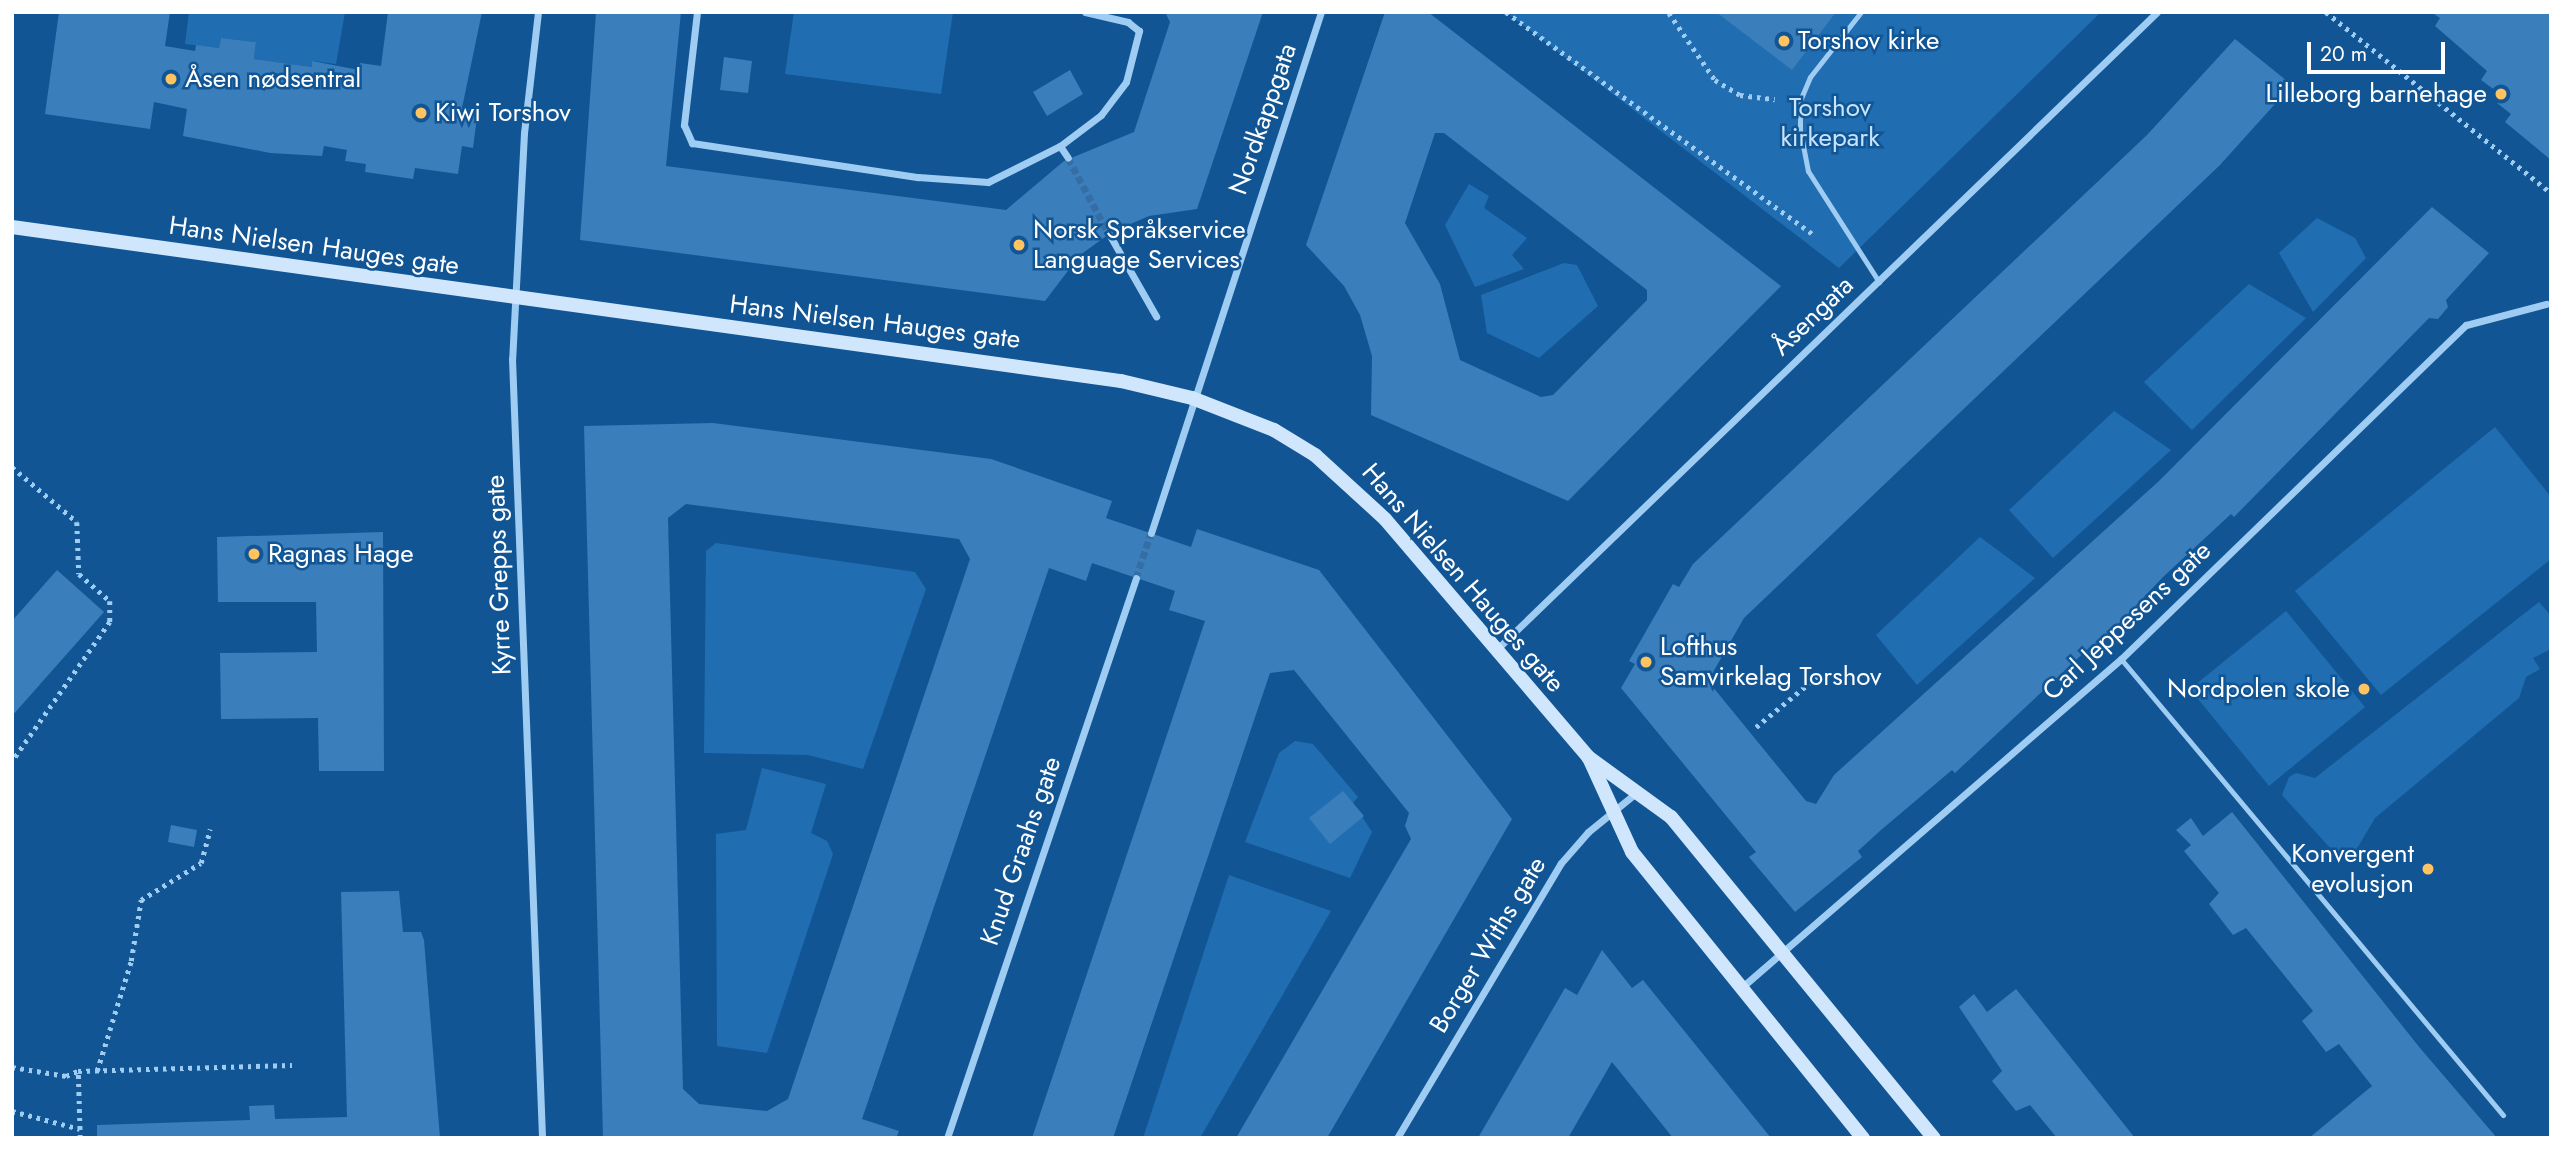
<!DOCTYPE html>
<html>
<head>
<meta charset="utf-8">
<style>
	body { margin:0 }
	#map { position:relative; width:2563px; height:1150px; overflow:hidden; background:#115594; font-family:Jost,sans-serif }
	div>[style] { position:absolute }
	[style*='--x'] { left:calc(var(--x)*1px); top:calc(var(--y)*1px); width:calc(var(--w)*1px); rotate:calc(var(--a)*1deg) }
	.green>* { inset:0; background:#206eb1 }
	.building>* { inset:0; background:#3a7fbc }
	.street-tunnel>* { height:7px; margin-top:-3.5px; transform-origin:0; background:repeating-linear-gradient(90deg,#356ea4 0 7px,transparent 0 10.5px) }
	.path>* { height:4.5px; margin-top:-2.25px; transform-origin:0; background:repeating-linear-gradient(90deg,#9fccf3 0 3.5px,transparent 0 8.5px) }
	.lane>* { height:5px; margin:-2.5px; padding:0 2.5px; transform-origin:2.5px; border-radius:2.5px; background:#9fccf3 }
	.street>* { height:7px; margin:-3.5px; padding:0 3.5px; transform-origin:3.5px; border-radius:3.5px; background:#9fccf3 }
	.secondary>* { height:14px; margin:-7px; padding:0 7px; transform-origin:7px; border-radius:7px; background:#cfe6fd }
	.dots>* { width:19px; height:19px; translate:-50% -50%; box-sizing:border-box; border:4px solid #115594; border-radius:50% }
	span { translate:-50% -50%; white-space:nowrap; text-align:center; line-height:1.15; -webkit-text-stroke:5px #115594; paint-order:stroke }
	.poi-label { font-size:26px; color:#fff }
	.left { translate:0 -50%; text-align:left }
	.right { translate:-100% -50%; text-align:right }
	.park-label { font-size:26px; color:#c7e4fd }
	.street-label { font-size:26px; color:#fff }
	.frame { position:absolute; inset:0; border:14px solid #fff; pointer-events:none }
	.scale { position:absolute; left:2307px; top:42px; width:138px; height:32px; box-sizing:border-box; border:4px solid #fff; border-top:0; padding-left:9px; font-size:21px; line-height:24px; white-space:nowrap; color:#fff; -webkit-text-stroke:5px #115594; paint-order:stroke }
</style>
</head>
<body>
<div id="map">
	<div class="green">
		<i style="clip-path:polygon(189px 12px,345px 12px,336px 64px,313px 61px,312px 67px,254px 59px,256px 42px,221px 38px,219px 48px,185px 44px)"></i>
		<i style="clip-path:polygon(794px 12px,953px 12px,941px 94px,785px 74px)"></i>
		<i style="clip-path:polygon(1506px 12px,2101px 12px,1839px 268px)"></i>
		<i style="clip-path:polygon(1469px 184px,1489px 196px,1484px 208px,1527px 238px,1512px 255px,1524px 269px,1475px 287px,1445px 225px)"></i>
		<i style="clip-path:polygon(2317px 218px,2355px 238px,2366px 258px,2313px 312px,2279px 253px)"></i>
		<i style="clip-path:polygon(1564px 263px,1577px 265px,1598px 306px,1539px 358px,1487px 333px,1481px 295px)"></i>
		<i style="clip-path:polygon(2249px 284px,2306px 318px,2192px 430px,2144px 382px)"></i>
		<i style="clip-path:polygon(2114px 411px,2171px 450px,2053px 558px,2009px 510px)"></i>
		<i style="clip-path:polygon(2495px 427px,2551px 497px,2551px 559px,2381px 695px,2295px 591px)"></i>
		<i style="clip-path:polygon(1980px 537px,2035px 578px,1917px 685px,1876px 635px)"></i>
		<i style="clip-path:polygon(716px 543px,915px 572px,926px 589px,863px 769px,808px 755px,704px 753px,706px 551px)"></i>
		<i style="clip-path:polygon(2539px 602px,2551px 616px,2551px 649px,2533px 658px,2540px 669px,2526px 677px,2519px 698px,2375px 818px,2355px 852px,2338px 855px,2332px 850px,2282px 795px,2289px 777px,2296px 773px,2315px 778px)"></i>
		<i style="clip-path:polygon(2286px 611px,2365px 707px,2269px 786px,2190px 689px)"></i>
		<i style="clip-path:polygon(1295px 741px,1313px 744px,1358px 797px,1353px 803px,1372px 832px,1350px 878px,1245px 842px,1279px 753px)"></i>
		<i style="clip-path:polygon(762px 768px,826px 784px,811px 833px,827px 841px,833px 854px,767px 1053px,717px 1046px,716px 834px,746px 830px)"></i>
		<i style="clip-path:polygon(1229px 875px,1331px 911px,1200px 1138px,1143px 1138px)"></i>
	</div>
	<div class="building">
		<i style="clip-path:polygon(59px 12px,170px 12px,165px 46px,195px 51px,196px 45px,219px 48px,221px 38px,256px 42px,254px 59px,312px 67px,312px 61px,359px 70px,360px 63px,381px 66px,388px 12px,482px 12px,462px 108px,478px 110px,473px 148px,462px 146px,458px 174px,415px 168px,413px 179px,365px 172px,366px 164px,345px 161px,347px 150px,324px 146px,322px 156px,270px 153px,183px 136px,187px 109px,154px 102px,150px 129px,45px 114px)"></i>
		<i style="clip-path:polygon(596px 12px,681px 12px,666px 166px,1006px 210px,1064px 161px,1134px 132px,1170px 22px,1165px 12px,1263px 12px,1197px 209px,1149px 216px,1112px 232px,1080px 255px,1045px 301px,580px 240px)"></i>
		<i style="clip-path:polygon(evenodd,1385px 12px,1428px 12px,1781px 286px,1568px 501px,1371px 415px,1372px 356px,1360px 315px,1344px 286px,1306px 245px,1385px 12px,1435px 133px,1444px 133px,1647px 290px,1647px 300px,1553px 395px,1541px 397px,1460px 360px,1440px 284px,1405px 223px,1435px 133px)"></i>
		<i style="clip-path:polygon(1716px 12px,1836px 12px,1792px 70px)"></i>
		<i style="clip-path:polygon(2431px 12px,2551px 12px,2551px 160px,2505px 122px,2511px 114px,2497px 103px,2503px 96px,2481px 80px,2487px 71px,2435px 26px,2440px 18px)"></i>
		<i style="clip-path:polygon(2235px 39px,2292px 85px,2220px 165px,1744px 618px,1708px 681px,1806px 801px,1816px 804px,1834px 775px,2159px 481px,2432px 207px,2489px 253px,2446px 300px,2448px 307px,2438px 319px,2429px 318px,2234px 517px,2231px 514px,2163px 577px,2096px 648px,2093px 644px,1955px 773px,1952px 770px,1881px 830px,1858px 851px,1862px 857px,1795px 912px,1749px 857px,1756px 852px,1621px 688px,1635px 664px,1629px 661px,1673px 584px,1679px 587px,1693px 564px,2147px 135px)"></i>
		<i style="clip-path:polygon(724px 57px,752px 61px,748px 93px,720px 90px)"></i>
		<i style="clip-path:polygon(1070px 70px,1083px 94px,1047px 116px,1033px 92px)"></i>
		<i style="clip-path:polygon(evenodd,713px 423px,991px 459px,1112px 501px,1106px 518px,1191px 547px,1197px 529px,1319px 570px,1512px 819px,1327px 1138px,1236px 1138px,1411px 839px,1405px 826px,1409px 813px,1294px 670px,1270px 673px,1113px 1138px,1032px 1138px,1205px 621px,1169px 610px,1175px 591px,1092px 563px,1086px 581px,1049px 568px,862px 1119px,899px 1131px,896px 1138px,603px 1138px,584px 426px,713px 423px,686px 504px,959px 539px,970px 559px,788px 1099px,767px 1111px,699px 1104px,683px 1089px,668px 518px,686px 504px)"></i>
		<i style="clip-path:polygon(383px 532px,384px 771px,319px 771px,318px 718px,221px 719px,220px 653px,317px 652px,316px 602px,218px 602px,217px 537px)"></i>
		<i style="clip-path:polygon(57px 570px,104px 612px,12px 716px,12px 621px)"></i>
		<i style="clip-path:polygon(1343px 791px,1364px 816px,1330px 844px,1309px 818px)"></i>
		<i style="clip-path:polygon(2232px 812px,2420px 1048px,2497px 1138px,2309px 1138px,2372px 1086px,2339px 1044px,2326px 1052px,2302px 1021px,2313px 1011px,2246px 928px,2233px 935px,2209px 904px,2219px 893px,2184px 851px,2191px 845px,2176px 830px,2191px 818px,2203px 836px)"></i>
		<i style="clip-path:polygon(171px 825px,197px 830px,194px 847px,168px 842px)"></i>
		<i style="clip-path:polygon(399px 891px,403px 932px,421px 932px,424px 940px,440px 1138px,97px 1138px,97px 1125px,250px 1120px,249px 1106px,274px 1105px,275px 1119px,347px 1117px,341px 892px)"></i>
		<i style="clip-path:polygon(1602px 950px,1632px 988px,1643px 980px,1771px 1138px,1673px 1138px,1612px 1062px,1568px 1138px,1478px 1138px,1565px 988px,1577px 995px)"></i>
		<i style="clip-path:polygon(2016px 989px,2135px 1138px,2057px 1138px,2030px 1105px,2016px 1111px,1992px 1081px,2002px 1071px,1959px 1007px,1974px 994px,1987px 1012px)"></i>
	</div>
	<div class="street-tunnel">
		<i style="--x:1068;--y:158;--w:86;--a:61.7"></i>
		<i style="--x:1136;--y:578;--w:47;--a:-71.6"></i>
	</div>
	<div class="path">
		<i style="--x:1506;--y:12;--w:382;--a:35.9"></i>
		<i style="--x:2326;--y:12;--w:289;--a:38.8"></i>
		<i style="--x:1669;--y:13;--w:81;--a:55.5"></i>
		<i style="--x:1715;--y:80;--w:29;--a:31"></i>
		<i style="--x:1740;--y:95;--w:35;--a:7"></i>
		<i style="--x:12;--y:467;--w:85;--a:40.2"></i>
		<i style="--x:77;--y:522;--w:52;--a:87.8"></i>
		<i style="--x:79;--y:574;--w:41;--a:41.1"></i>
		<i style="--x:110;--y:601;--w:21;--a:90"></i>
		<i style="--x:110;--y:622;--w:171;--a:125"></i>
		<i style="--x:1756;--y:727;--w:80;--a:-39.4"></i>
		<i style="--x:12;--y:1067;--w:55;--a:9.5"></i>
		<i style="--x:66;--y:1076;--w:13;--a:-23"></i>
		<i style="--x:97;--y:1071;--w:115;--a:-72.8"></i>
		<i style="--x:131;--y:961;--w:62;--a:-80.7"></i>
		<i style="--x:141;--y:900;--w:70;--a:-31.7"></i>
		<i style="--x:201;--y:863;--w:35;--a:-75"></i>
		<i style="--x:12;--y:1111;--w:70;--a:14.8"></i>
		<i style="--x:80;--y:1138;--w:67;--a:-91.7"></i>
		<i style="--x:78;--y:1071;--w:214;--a:-1.6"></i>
	</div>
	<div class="lane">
		<i style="--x:1861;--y:12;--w:83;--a:128.1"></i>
		<i style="--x:1810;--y:77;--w:26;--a:113"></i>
		<i style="--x:1800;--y:101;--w:29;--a:90"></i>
		<i style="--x:1800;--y:130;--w:42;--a:79"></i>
		<i style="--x:1808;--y:171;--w:132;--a:57.4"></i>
		<i style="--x:2121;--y:659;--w:595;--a:50.05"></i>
	</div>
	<div class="street">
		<i style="--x:538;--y:12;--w:122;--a:96.6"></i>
		<i style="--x:524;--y:133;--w:226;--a:93"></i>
		<i style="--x:512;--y:359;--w:780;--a:87.79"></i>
		<i style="--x:697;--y:12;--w:114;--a:96.6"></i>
		<i style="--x:684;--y:125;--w:20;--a:66"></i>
		<i style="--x:692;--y:143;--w:229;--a:8.6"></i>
		<i style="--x:918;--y:177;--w:70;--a:4.1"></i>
		<i style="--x:988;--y:182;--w:80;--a:-26.6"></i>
		<i style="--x:1060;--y:146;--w:51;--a:-37.1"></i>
		<i style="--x:1101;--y:115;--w:41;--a:-52.9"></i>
		<i style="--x:1126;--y:82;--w:53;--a:-75.7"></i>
		<i style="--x:1139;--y:31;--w:14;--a:-141"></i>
		<i style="--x:1128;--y:22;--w:44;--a:-166.9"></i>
		<i style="--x:1060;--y:146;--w:14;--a:56"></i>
		<i style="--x:1109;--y:234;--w:95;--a:60.2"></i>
		<i style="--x:1151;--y:533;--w:548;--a:-71.93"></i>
		<i style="--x:1497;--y:649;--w:917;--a:-43.98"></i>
		<i style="--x:1741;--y:988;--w:503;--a:-40.89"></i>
		<i style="--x:2121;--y:659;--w:480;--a:-44.1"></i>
		<i style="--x:2466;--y:325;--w:83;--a:-14.7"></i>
		<i style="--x:947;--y:1138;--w:591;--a:-71.35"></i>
		<i style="--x:1397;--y:1138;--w:320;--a:-59.2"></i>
		<i style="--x:1561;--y:863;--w:41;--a:-48.9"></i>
		<i style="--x:1588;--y:832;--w:63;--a:-39.2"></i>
	</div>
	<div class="secondary">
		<i style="--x:12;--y:227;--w:1120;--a:7.91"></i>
		<i style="--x:1121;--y:381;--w:73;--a:13.5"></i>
		<i style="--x:1192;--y:398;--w:88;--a:21.3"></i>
		<i style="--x:1274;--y:430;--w:48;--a:31.4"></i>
		<i style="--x:1315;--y:455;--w:95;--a:42.4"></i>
		<i style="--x:1385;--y:519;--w:313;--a:49.5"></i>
		<i style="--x:1588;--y:757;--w:102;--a:35.9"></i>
		<i style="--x:1671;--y:817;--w:415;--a:50.7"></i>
		<i style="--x:1589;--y:758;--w:103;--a:65.4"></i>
		<i style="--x:1632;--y:852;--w:368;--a:51.1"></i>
	</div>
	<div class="dots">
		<i style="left:1784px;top:41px;background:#ffc461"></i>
		<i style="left:171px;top:79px;background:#ffc461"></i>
		<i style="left:2501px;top:94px;background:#ffc461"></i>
		<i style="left:421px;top:113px;background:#ffc461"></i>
		<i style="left:1019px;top:245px;background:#ffc461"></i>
		<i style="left:254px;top:554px;background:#ffc461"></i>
		<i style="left:1646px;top:662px;background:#ffc461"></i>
		<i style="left:2364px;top:689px;background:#ffc461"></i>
		<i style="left:2428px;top:869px;background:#ffc461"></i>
	</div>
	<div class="poi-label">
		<span class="left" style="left:1798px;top:41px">Torshov kirke</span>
		<span class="left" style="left:185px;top:79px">Åsen nødsentral</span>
		<span class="right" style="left:2487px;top:94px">Lilleborg barnehage</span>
		<span class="left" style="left:435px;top:113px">Kiwi Torshov</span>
		<span class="left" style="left:1033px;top:245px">Norsk Språkservice<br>Language Services</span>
		<span class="left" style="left:268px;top:554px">Ragnas Hage</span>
		<span class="left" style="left:1660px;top:662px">Lofthus<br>Samvirkelag Torshov</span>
		<span class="right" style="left:2350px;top:689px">Nordpolen skole</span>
		<span class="right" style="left:2414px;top:869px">Konvergent<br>evolusjon</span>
	</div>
	<div class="park-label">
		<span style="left:1830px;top:123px">Torshov<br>kirkepark</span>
	</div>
	<div class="street-label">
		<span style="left:1263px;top:119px;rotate:-71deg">Nordkappgata</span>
		<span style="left:314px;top:246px;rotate:8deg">Hans Nielsen Hauges gate</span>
		<span style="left:1813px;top:316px;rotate:-44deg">Åsengata</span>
		<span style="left:875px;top:322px;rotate:7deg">Hans Nielsen Hauges gate</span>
		<span style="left:499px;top:575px;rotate:-92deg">Kyrre Grepps gate</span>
		<span style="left:1463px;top:578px;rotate:49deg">Hans Nielsen Hauges gate</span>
		<span style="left:2127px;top:621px;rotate:-43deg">Carl Jeppesens gate</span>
		<span style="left:1021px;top:851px;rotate:-71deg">Knud Graahs gate</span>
		<span style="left:1488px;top:945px;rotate:-59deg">Borger Withs gate</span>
	</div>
	<div class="frame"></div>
	<div class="scale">20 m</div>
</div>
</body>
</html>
